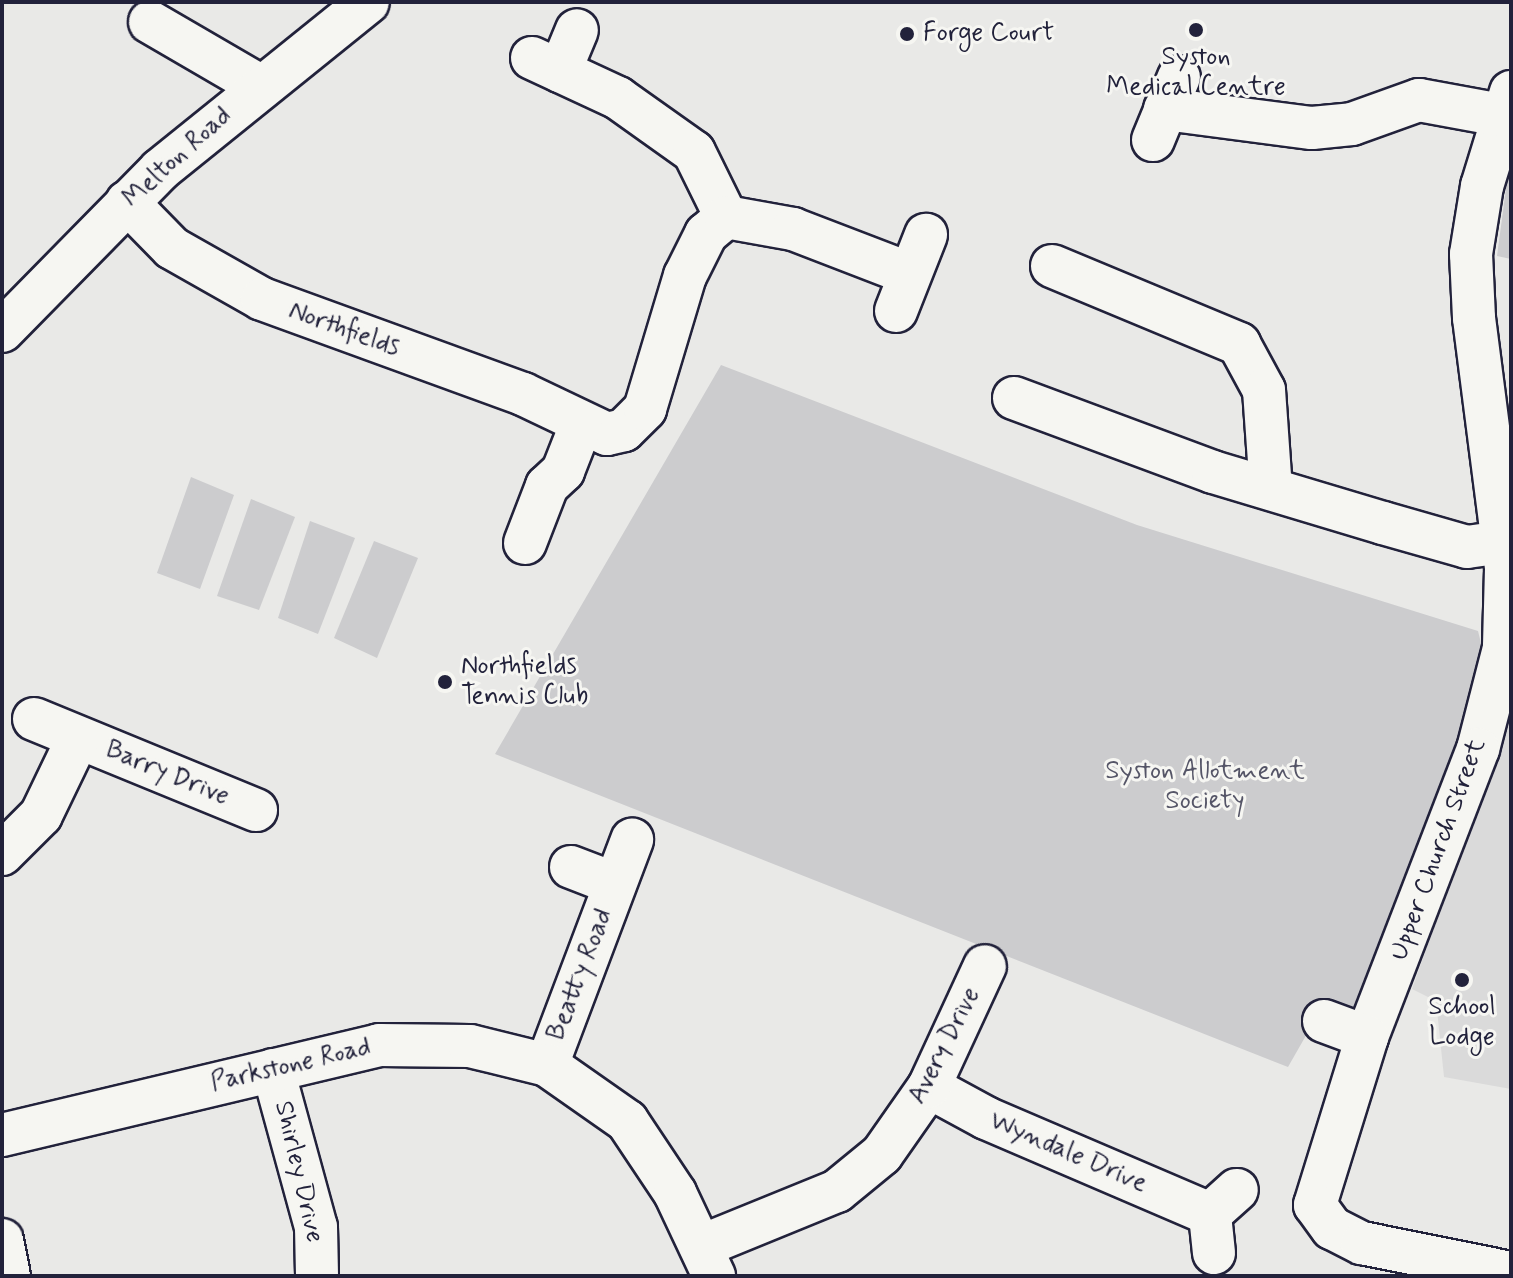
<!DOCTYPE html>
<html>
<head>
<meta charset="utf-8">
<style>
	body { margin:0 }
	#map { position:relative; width:1513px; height:1278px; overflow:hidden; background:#e9e9e7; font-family:Mynerve,sans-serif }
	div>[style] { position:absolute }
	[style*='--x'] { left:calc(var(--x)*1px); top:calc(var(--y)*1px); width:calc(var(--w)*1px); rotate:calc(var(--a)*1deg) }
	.built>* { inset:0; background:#dadada }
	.green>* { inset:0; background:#ccccce }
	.roads { filter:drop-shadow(2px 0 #22223b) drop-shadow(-2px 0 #22223b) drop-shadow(0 2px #22223b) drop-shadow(0 -2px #22223b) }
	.minor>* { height:42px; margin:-21px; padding:0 21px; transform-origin:21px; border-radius:21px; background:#f6f6f2 }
	.dots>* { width:22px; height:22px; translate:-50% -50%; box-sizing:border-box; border:4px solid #f6f6f2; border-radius:50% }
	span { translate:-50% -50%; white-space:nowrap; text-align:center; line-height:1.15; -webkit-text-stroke:6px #f6f6f2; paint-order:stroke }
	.poi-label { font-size:26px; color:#22223b }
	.left { translate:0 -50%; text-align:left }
	.street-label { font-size:26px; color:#22223b }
	.park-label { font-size:26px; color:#555567 }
	.frame { position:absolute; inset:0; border:4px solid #22223b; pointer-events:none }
</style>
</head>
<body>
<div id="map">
	<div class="built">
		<i style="clip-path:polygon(1511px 713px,1511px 1089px,1444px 1077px,1436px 1001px,1412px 989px)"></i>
	</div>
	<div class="green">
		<i style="clip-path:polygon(1511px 151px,1511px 259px,1497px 256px)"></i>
		<i style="clip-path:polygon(721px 365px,1137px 525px,1478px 631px,1485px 659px,1478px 701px,1358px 1014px,1324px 1004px,1288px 1067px,495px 754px)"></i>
		<i style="clip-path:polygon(191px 477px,234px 495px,200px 589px,157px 573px)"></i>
		<i style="clip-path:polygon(251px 499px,295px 517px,259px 610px,217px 596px)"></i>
		<i style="clip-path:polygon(310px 521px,355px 538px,318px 634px,278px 618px)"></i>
		<i style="clip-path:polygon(374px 541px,418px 558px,377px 658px,334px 638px)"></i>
	</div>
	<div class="roads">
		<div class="minor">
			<i style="--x:150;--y:22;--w:127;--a:30.2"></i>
			<i style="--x:532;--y:58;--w:95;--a:24.9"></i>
			<i style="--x:618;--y:98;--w:93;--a:35.4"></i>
			<i style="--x:694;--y:152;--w:72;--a:63.8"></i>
			<i style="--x:560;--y:71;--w:44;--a:-67.5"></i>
			<i style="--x:1511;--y:92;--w:98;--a:107.1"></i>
			<i style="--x:1482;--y:186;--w:69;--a:99.2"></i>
			<i style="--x:1471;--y:254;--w:64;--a:87.3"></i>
			<i style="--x:1474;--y:318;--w:253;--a:82.7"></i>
			<i style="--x:1506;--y:569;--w:79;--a:91.5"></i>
			<i style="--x:1504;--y:648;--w:104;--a:104.4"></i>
			<i style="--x:1478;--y:749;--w:309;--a:111.1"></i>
			<i style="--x:1367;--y:1037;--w:176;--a:107.2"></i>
			<i style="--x:1315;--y:1205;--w:29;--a:54"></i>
			<i style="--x:1332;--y:1228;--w:34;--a:27"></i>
			<i style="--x:1362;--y:1243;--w:152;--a:11.4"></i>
			<i style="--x:1165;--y:109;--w:148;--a:7.4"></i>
			<i style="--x:1312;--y:128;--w:40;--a:-5.7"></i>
			<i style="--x:1352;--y:124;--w:71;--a:-19.7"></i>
			<i style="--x:1419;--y:100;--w:83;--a:10.4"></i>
			<i style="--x:1153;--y:140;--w:68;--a:-67.6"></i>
			<i style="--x:127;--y:202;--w:64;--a:45.6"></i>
			<i style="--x:172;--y:248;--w:103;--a:29.5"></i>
			<i style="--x:262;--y:299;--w:278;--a:20"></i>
			<i style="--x:523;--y:394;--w:93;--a:25.5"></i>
			<i style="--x:607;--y:434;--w:17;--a:-13"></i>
			<i style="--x:624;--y:430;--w:30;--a:-45"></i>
			<i style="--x:645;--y:409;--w:139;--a:-73.3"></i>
			<i style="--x:685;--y:276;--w:47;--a:-63.4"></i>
			<i style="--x:706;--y:234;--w:26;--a:-40"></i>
			<i style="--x:726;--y:217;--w:68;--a:10.2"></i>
			<i style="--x:793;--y:229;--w:125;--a:21"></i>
			<i style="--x:1052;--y:266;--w:203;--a:22.6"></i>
			<i style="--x:1239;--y:344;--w:52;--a:61.5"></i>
			<i style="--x:1264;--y:390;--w:99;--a:86"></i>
			<i style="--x:896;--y:311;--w:82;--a:-68.5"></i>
			<i style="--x:2;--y:331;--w:226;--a:-45.5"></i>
			<i style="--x:160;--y:170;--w:267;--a:-38.9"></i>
			<i style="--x:1014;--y:398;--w:212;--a:20.4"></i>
			<i style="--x:1213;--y:472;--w:177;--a:16.7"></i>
			<i style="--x:1383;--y:523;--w:87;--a:15.9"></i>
			<i style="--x:1467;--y:547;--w:36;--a:-8"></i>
			<i style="--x:525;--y:543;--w:61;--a:-68.9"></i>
			<i style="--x:547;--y:486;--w:22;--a:-43"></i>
			<i style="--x:563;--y:471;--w:49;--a:-68.6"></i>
			<i style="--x:34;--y:719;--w:240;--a:22.3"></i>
			<i style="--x:2;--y:854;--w:55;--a:-45"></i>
			<i style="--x:41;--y:815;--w:85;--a:-64.3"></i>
			<i style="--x:571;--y:867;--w:47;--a:21.1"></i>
			<i style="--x:1324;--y:1021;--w:46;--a:20.4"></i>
			<i style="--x:547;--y:1065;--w:241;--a:-69.3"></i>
			<i style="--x:273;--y:1070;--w:163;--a:74.7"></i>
			<i style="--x:316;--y:1227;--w:49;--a:88.8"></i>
			<i style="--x:929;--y:1087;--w:65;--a:28.5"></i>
			<i style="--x:986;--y:1118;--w:244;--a:23.2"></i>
			<i style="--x:2;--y:1135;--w:388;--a:-13.4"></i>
			<i style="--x:379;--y:1045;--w:91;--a:0.6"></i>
			<i style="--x:470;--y:1046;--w:79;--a:13.9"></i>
			<i style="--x:547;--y:1065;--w:98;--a:35"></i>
			<i style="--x:627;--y:1121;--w:87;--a:56.3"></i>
			<i style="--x:675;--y:1193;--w:92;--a:64.8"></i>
			<i style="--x:2;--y:1240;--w:37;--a:79"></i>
			<i style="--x:702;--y:1246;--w:146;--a:-22.2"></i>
			<i style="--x:837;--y:1191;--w:58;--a:-39.4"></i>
			<i style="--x:882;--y:1154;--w:82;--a:-55"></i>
			<i style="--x:929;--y:1087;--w:133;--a:-65.2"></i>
			<i style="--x:1214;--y:1253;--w:39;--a:-96"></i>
			<i style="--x:1210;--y:1214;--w:36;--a:-42"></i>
		</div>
	</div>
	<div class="dots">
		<i style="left:1196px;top:30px;background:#22223b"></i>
		<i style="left:907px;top:34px;background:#22223b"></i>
		<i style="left:445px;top:682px;background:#22223b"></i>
		<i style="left:1462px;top:980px;background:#22223b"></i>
	</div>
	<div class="poi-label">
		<span class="left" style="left:923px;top:34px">Forge Court</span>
		<span style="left:1196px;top:73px">Syston<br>Medical Centre</span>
		<span class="left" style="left:461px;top:682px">Northfields<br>Tennis Club</span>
		<span style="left:1462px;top:1023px">School<br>Lodge</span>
	</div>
	<div class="street-label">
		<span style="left:178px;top:158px;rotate:-42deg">Melton Road</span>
		<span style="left:344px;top:330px;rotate:20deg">Northfields</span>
		<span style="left:167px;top:774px;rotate:22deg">Barry Drive</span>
		<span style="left:1439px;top:850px;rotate:-70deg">Upper Church Street</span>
		<span style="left:581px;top:975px;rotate:-69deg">Beatty Road</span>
		<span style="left:945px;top:1046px;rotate:-63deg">Avery Drive</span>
		<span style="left:291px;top:1066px;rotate:-13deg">Parkstone Road</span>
		<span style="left:1068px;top:1153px;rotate:23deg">Wyndale Drive</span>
		<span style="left:298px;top:1172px;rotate:77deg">Shirley Drive</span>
	</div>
	<div class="park-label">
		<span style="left:1205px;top:787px">Syston Allotment<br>Society</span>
	</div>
	<div class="frame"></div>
</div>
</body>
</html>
